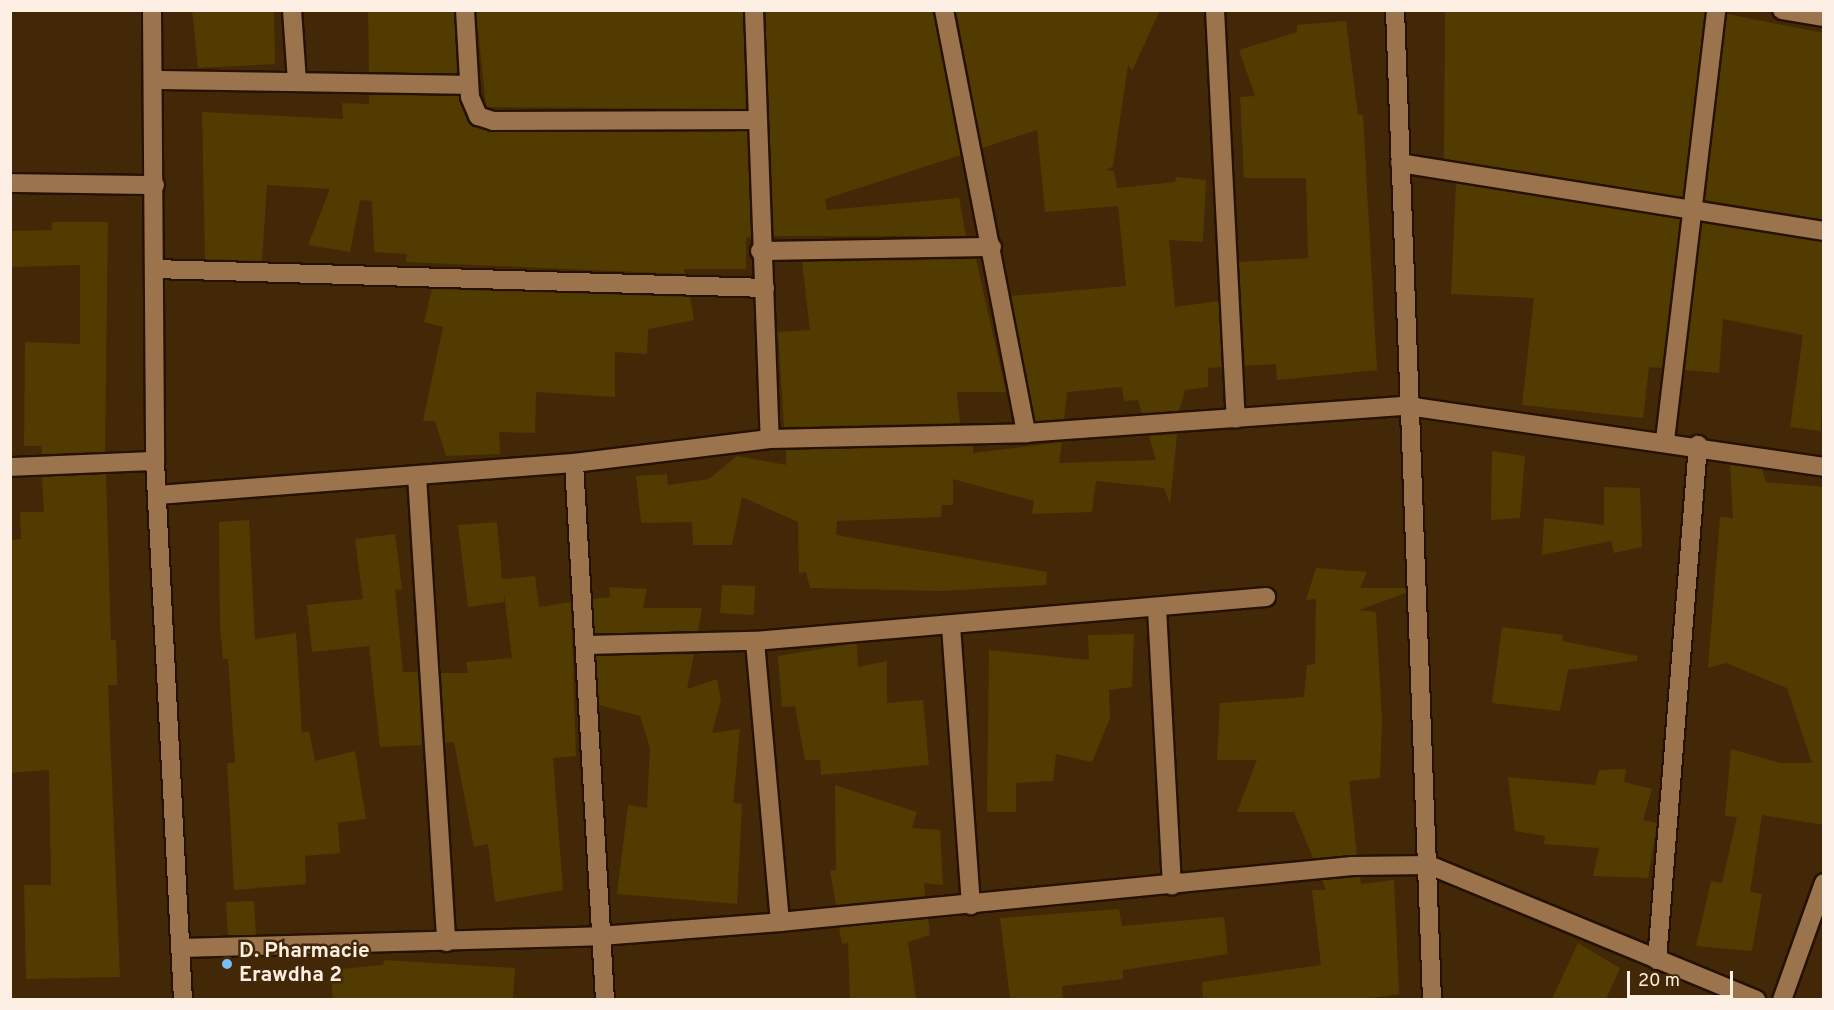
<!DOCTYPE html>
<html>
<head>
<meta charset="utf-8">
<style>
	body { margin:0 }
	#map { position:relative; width:1834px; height:1010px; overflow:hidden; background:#432808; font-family:Overpass,sans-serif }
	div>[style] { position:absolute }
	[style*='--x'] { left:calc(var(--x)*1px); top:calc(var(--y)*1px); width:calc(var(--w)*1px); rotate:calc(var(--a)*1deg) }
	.building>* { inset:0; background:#513b01 }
	.roads { filter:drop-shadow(2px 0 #251200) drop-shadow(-2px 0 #251200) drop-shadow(0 2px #251200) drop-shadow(0 -2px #251200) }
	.minor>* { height:18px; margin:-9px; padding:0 9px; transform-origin:9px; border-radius:9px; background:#9b734c }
	.dots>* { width:16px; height:16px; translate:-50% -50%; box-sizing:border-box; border:3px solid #432808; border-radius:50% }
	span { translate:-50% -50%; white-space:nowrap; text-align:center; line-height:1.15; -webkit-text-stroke:5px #432808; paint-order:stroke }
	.poi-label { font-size:21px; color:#fdefe3; font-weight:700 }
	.left { translate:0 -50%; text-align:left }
	.frame { position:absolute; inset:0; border:12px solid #fdefe3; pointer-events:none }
	.scale { position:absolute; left:1627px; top:971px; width:106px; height:27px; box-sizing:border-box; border:3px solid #fdefe3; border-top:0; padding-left:8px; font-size:18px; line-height:21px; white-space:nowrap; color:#fdefe3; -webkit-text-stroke:4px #432808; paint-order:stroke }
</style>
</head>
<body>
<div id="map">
	<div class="building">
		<i style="clip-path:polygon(192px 10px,274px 10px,275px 64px,198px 68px)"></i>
		<i style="clip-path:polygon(368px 10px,454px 10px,457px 74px,369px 72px)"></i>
		<i style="clip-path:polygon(476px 10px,743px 10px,746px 109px,486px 107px)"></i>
		<i style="clip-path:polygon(765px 10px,933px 10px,961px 155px,825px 199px,827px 210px,959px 198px,966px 236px,774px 236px)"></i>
		<i style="clip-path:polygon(956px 10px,1160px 10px,1132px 71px,1128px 65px,1113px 166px,1107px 170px,1114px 171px,1117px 188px,1175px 182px,1176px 177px,1206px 180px,1203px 242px,1169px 240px,1175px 307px,1219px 301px,1222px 367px,1208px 368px,1208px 387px,1185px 390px,1179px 411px,1142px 413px,1138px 400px,1124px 401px,1122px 387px,1067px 392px,1064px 419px,1035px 421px,1011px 296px,1126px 286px,1118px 206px,1045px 212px,1037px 130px,982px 148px)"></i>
		<i style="clip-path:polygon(1445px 10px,1705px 10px,1683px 197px,1444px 159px)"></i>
		<i style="clip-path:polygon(1727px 14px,1824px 33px,1824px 220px,1705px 200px)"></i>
		<i style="clip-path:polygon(1346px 21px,1358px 115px,1363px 115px,1377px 370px,1277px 380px,1276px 364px,1245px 366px,1239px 262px,1308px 258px,1306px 178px,1244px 178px,1240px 97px,1255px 96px,1239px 50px,1297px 32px,1297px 25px)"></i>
		<i style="clip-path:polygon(369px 95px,459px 96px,470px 124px,493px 132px,747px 131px,751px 237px,746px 238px,746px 269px,684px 269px,685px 274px,406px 262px,407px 254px,374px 252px,372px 201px,360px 200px,350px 252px,308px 245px,330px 189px,267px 185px,262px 261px,205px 259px,202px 112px,343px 119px,342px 103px,369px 104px)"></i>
		<i style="clip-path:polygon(1456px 183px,1680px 219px,1662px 368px,1649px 367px,1643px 418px,1522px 405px,1534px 298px,1451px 294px)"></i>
		<i style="clip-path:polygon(52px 222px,108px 222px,105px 452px,42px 454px,41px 446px,24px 446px,25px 342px,80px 344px,80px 265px,10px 267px,10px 231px,52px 230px)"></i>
		<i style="clip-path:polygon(1702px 223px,1824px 242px,1821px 431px,1790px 427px,1803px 335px,1723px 319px,1719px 373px,1685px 370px)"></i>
		<i style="clip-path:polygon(976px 259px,1006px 392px,957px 392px,960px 423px,784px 427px,778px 332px,810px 330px,802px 262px)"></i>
		<i style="clip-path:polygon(432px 289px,690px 297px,694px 320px,648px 329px,647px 354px,615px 352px,615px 397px,536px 392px,535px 433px,499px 432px,500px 454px,446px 456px,435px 421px,423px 421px,443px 327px,424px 322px)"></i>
		<i style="clip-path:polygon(1177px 434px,1170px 504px,1164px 488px,1096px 481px,1092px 512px,1032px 514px,1034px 501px,953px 479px,953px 505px,942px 505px,941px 517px,837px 521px,836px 535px,1047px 572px,1046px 585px,941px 591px,810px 588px,806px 572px,799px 573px,798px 522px,742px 497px,732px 545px,693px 545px,692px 522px,641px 523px,636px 476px,667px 474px,668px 485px,709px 479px,737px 456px,786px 465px,786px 450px,973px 446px,973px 453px,1062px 442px,1059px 463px,1156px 460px,1149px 436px)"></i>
		<i style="clip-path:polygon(1492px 451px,1525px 456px,1520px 518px,1491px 520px)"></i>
		<i style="clip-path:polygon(1730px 465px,1762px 469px,1766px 482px,1824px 487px,1824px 825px,1762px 815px,1750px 892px,1762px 894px,1752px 951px,1696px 946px,1711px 881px,1722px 883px,1737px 817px,1725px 816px,1731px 749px,1780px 763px,1812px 763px,1787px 688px,1726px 663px,1708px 668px,1720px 517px,1733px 518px)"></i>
		<i style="clip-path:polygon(106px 474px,111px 640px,116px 640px,117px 685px,108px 685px,120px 977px,26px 979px,24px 885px,51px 885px,49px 770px,10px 773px,10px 540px,21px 539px,20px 512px,44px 512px,42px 477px)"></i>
		<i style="clip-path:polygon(1604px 487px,1640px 488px,1642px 547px,1614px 553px,1611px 541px,1542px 555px,1544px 518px,1604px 525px)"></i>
		<i style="clip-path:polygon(249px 520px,255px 639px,296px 633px,302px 733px,309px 731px,315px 761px,355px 751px,366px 819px,338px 823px,340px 853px,305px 856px,306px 884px,234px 890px,227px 763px,235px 763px,228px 659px,223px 659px,220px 627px,219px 522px)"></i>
		<i style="clip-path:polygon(497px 522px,502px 579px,535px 576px,539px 607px,571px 602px,576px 756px,553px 758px,563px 890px,495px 902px,488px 844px,474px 847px,454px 742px,445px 743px,441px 673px,468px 673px,466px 662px,512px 658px,504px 593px,504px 602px,468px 607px,458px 525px)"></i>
		<i style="clip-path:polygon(395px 534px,402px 589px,395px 590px,403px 672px,418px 672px,422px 745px,380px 747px,369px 646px,312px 652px,307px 605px,363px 599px,355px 539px)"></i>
		<i style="clip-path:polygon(1316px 568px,1367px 572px,1360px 588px,1405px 588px,1406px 593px,1359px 610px,1376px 612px,1382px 722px,1380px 778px,1349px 781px,1357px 855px,1313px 858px,1294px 812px,1237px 812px,1257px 760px,1217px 760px,1220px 703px,1304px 697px,1307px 665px,1315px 664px,1316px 599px,1306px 600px)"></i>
		<i style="clip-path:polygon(722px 585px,755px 586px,754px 615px,720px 613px)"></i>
		<i style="clip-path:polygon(609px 587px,647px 589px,643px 608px,702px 608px,698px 631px,595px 634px,593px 599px,610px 597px)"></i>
		<i style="clip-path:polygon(1502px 627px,1563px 635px,1562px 641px,1637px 656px,1637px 661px,1568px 670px,1560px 711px,1492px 703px)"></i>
		<i style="clip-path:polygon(1134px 634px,1132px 687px,1109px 690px,1110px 718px,1092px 762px,1056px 754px,1053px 781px,1016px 783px,1016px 812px,987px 812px,989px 650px,1089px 660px,1088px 635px)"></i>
		<i style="clip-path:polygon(857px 643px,858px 667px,887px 661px,887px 703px,923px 700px,929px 765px,821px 775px,820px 760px,805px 760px,795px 706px,782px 707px,778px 656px)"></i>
		<i style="clip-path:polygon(694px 654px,687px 689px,717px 679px,721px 700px,712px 733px,740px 729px,733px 803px,742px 804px,737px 904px,617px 894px,628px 805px,647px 808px,650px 748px,640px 716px,599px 705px,596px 656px)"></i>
		<i style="clip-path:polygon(1626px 769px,1624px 782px,1652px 789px,1643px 820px,1657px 823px,1648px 878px,1593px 876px,1599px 848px,1544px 844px,1545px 836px,1515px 831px,1508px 777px,1595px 785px,1599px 770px)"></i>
		<i style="clip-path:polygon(835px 785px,917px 812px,912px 828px,940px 830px,943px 885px,924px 883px,925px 896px,836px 905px,830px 871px,836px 870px)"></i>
		<i style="clip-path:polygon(1360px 877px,1361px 884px,1394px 880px,1399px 994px,1365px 999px,1203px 999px,1202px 982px,1321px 965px,1312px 890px,1326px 890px,1322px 880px)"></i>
		<i style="clip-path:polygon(254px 901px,256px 935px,228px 935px,226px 902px)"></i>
		<i style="clip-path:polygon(1119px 909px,1122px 926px,1224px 917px,1228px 954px,1123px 970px,1123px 979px,1062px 986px,1063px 999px,1010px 999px,1000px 918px)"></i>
		<i style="clip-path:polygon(928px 919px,930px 935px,908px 942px,916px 999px,850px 999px,848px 943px,842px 944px,839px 927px)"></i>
		<i style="clip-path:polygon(1578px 943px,1620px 968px,1606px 999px,1552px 999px)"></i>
		<i style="clip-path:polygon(384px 960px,515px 968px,513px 999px,333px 999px,330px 970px,383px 965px)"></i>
	</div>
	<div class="roads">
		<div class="minor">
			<i style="--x:152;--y:10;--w:451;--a:89.6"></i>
			<i style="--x:155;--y:461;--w:540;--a:87.03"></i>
			<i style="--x:292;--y:10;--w:71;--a:86"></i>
			<i style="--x:465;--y:10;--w:87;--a:86.7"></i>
			<i style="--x:470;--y:97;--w:21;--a:67"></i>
			<i style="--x:478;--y:116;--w:16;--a:18"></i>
			<i style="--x:493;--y:121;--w:264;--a:-0.2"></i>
			<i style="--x:754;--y:10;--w:429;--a:87.9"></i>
			<i style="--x:944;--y:10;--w:431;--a:79"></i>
			<i style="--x:1215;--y:10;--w:409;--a:87.1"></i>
			<i style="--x:1395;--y:10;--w:991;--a:87.86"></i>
			<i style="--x:1782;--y:10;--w:43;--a:9.5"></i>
			<i style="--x:154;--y:80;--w:314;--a:0.9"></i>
			<i style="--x:1400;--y:163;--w:429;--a:9.1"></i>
			<i style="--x:10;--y:183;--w:145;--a:0.8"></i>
			<i style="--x:760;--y:251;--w:232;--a:-1"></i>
			<i style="--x:155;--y:269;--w:610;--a:1.78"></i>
			<i style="--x:1665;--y:440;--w:433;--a:-83.2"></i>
			<i style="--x:574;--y:463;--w:538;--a:86.7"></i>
			<i style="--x:10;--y:467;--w:145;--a:-2.4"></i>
			<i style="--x:417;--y:476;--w:467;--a:86.4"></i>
			<i style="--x:157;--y:495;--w:418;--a:-4.4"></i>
			<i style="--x:574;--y:463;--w:197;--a:-7"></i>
			<i style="--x:770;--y:439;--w:256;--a:-1.3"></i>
			<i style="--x:1026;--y:433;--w:382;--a:-4.1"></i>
			<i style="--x:1407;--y:406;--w:421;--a:8.3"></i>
			<i style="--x:1157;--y:609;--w:277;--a:86.9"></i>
			<i style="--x:951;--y:626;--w:280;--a:85.9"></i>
			<i style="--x:586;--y:645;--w:169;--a:-1.4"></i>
			<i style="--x:755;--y:641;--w:513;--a:-4.92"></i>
			<i style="--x:780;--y:922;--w:575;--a:-5.59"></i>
			<i style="--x:1352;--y:866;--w:77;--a:-0.7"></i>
			<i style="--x:1429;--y:865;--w:354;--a:22.4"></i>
			<i style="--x:181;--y:948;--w:419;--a:-1.6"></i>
			<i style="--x:600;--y:936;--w:181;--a:-4.4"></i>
			<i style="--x:780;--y:922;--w:282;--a:-95.1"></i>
			<i style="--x:1657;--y:960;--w:517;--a:-85.45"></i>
			<i style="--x:1782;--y:1000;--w:124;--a:-70.3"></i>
		</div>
	</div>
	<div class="dots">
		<i style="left:227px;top:964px;background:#7abff8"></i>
	</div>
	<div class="poi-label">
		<span class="left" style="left:239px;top:964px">D. Pharmacie<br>Erawdha 2</span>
	</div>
	<div class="frame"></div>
	<div class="scale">20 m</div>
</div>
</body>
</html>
